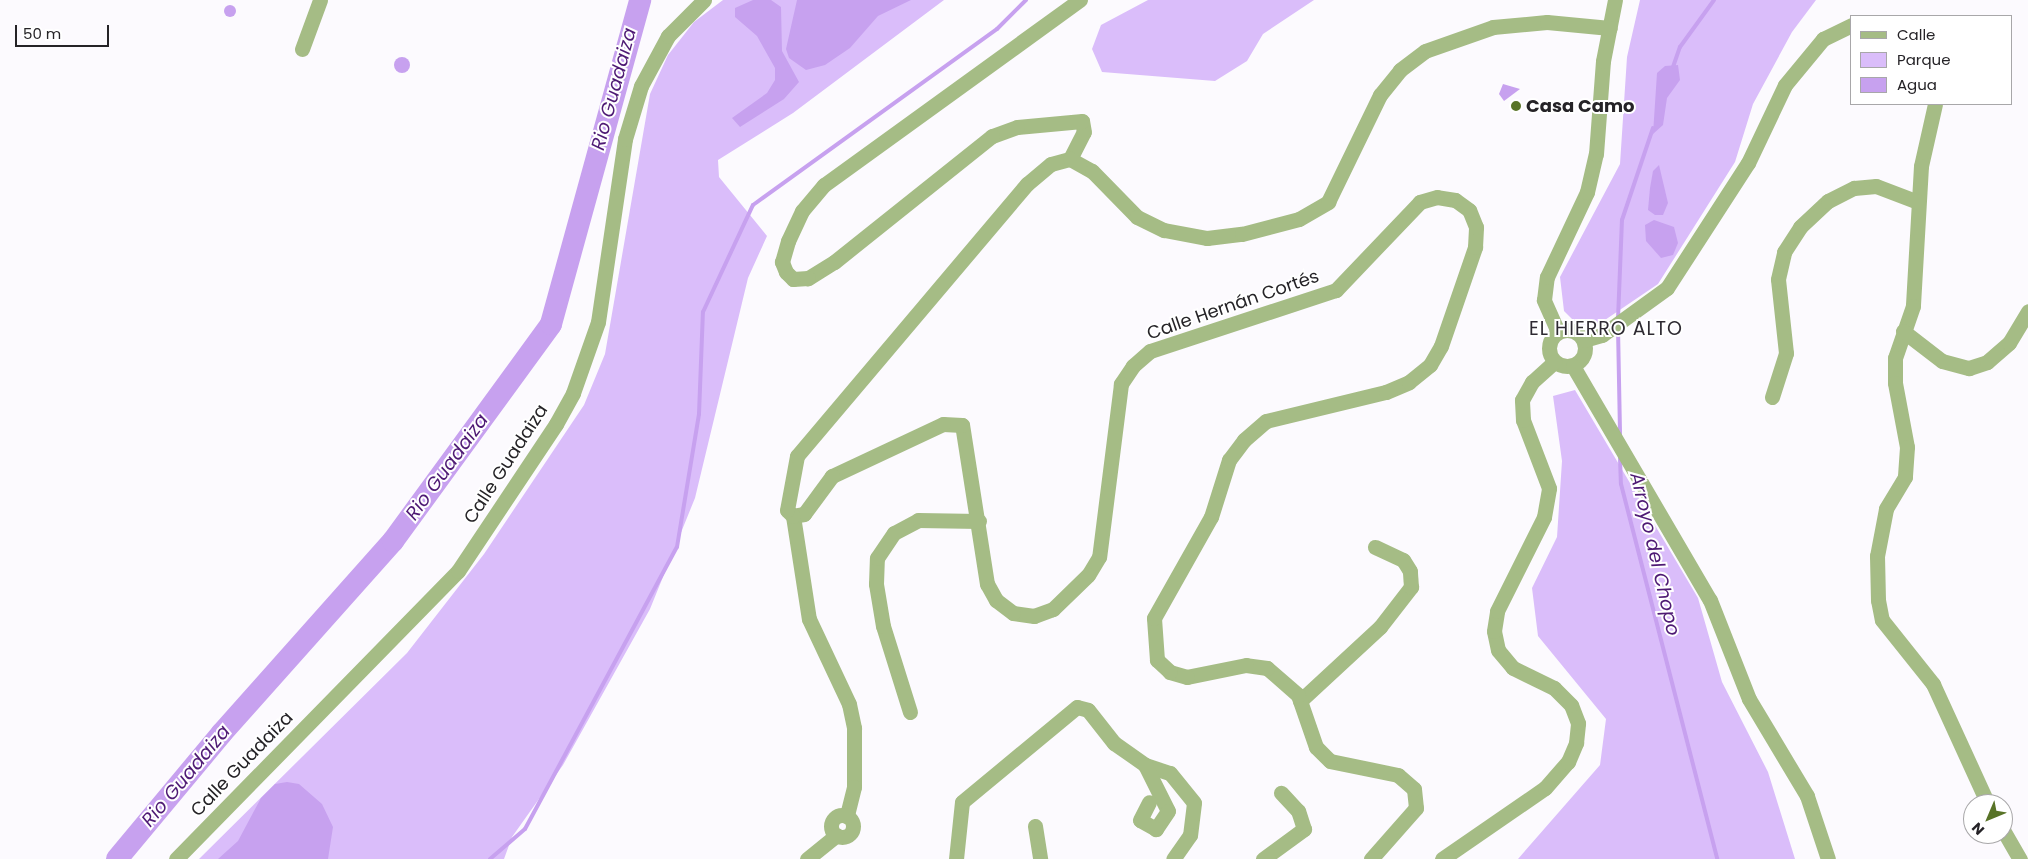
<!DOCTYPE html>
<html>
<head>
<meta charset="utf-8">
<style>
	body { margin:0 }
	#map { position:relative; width:2028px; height:859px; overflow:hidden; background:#fcfafe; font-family:Poppins,sans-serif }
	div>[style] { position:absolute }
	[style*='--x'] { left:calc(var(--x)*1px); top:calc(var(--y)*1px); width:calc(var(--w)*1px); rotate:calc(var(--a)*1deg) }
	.green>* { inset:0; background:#dabdfa }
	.water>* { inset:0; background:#c7a1ef }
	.round { border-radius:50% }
	.stream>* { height:4px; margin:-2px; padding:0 2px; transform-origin:2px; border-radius:2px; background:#c7a1ef }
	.river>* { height:22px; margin:-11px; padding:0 11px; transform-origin:11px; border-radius:11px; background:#c7a1ef }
	.minor>* { height:15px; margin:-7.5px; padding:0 7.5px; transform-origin:7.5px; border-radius:7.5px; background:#a5bc85 }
	.minor>.ring { margin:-7.5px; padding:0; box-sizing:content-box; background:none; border:15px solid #a5bc85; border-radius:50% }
	.dots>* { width:14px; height:14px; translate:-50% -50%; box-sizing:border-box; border:2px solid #fff; border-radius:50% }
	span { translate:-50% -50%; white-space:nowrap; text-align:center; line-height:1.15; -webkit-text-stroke:4px #fff; paint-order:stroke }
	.poi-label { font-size:18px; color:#252327; font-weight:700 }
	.left { translate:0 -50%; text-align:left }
	.street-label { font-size:18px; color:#252327 }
	.water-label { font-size:19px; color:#4e1a74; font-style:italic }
	.neighbourhood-label { font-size:19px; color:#2e2a32; letter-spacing:1px }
	.legend { position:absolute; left:1850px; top:15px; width:162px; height:90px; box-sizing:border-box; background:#fff; border:1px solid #a8a7a9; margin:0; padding:6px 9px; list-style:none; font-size:15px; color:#252327 }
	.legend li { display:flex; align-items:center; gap:10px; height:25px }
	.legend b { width:25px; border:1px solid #a8a7a9 }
	.north { position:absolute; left:1963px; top:794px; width:50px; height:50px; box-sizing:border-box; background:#fff; border:1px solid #a8a7a9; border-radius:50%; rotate:225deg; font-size:14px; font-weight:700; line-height:20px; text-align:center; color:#252327 }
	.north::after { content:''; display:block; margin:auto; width:18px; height:22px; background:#587327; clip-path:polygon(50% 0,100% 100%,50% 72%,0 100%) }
	.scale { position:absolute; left:15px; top:25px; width:94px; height:22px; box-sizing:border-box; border:2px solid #252327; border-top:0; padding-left:6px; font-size:15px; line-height:18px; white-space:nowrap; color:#252327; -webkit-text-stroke:4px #fff; paint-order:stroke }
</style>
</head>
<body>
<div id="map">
	<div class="green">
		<i style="clip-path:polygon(723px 0,944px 0,793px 113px,718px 160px,719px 177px,767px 236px,748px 278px,695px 498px,650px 609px,563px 765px,512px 837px,504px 859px,199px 859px,407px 653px,484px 554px,584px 405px,605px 354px,650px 94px,668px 55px,694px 22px)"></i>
		<i style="clip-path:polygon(1148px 0,1314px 0,1263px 34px,1247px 61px,1215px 81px,1102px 72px,1092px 49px,1101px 25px)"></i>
		<i style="clip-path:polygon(1640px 0,1816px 0,1792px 32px,1753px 104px,1735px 162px,1658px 284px,1602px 322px,1580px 327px,1564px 311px,1560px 277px,1620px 164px,1627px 57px)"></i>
		<i style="clip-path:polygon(1575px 390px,1698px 598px,1722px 682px,1768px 772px,1795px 859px,1518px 859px,1600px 765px,1606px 719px,1538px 636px,1532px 588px,1557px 537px,1562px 461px,1553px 396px)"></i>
	</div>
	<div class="water">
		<i style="clip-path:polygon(753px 0,771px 0,781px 7px,782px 51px,799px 82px,784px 99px,740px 127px,732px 118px,767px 93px,775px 80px,775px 68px,757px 36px,735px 17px,735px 8px)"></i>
		<i style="clip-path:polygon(797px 0,911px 0,878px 16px,850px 48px,825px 65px,806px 70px,789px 58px,786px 49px)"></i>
		<i class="round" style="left:224px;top:5px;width:12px;height:12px"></i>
		<i class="round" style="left:394px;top:57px;width:16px;height:16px"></i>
		<i style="clip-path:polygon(1678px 65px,1680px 80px,1667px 98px,1663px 125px,1653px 134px,1657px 73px,1665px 66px)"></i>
		<i style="clip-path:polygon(1503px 84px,1520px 89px,1504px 101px,1499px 94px)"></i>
		<i style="clip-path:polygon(1659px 165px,1668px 203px,1663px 215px,1655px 215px,1648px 210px,1650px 188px,1653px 171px)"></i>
		<i style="clip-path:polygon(1654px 220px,1674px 227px,1678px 243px,1673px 255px,1661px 258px,1646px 241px,1645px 225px)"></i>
		<i style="clip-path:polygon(287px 782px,299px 784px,322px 804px,333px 827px,328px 859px,218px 859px,238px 841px,261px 798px,275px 784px)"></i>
	</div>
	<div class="stream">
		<i style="--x:1673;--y:67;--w:21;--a:-71"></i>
		<i style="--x:1680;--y:47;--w:58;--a:-54.1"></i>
		<i style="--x:1618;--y:319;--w:99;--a:-87.7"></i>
		<i style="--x:1622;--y:220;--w:97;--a:-71.4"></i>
		<i style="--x:1618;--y:328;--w:108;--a:88.9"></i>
		<i style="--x:1620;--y:458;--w:26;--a:88"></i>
		<i style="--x:1621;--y:484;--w:387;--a:75.6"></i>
		<i style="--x:490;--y:859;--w:46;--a:-40.6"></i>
		<i style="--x:525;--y:829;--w:320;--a:-61.7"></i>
		<i style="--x:677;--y:547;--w:135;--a:-80.6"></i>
		<i style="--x:699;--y:414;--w:102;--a:-87.8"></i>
		<i style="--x:703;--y:312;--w:118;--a:-65"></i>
		<i style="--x:753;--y:205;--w:301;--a:-35.8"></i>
		<i style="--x:997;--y:29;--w:41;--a:-45"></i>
	</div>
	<div class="river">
		<i style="--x:117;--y:859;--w:163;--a:-50.2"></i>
		<i style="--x:221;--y:734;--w:259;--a:-48.3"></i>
		<i style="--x:393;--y:541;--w:268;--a:-53.9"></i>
		<i style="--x:551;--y:324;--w:336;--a:-74.6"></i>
	</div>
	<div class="minor">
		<i style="--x:302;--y:49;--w:52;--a:-69.8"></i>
		<i style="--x:1935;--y:104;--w:64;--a:102.7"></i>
		<i style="--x:1921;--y:166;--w:140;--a:93.3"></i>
		<i style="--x:1913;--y:306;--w:55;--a:109.1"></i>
		<i style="--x:1895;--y:358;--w:25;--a:90"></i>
		<i style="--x:1895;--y:383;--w:65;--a:79.4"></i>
		<i style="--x:1907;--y:447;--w:30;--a:94"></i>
		<i style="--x:1905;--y:477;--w:37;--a:121"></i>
		<i style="--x:1886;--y:509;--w:48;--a:100.8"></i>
		<i style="--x:1877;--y:556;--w:44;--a:88.7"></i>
		<i style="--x:1878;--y:600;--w:20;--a:79"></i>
		<i style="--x:1882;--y:620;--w:82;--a:51.4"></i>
		<i style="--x:1933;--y:684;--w:132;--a:65.4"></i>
		<i style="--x:1070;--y:159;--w:30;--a:-63"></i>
		<i style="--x:1084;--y:132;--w:11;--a:-100"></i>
		<i style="--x:1082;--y:121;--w:65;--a:174.7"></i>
		<i style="--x:1017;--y:127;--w:27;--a:160"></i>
		<i style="--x:992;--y:136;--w:202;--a:141.4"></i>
		<i style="--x:834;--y:262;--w:31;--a:148"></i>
		<i style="--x:808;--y:278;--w:15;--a:176"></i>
		<i style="--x:793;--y:279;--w:10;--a:-135"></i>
		<i style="--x:786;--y:272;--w:11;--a:-112"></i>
		<i style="--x:782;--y:262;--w:22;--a:-74"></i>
		<i style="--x:788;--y:241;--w:33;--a:-65"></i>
		<i style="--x:802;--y:211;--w:34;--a:-50"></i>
		<i style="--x:824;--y:185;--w:316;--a:-35.9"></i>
		<i class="ring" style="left:1549px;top:330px;width:21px;height:21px"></i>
		<i style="--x:1903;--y:331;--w:49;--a:37.6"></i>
		<i style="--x:1942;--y:361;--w:28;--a:15"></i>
		<i style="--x:1969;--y:368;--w:19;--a:-18"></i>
		<i style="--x:1987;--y:362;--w:29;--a:-41"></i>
		<i style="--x:2009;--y:343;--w:37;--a:-59"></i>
		<i style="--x:1558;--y:332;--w:35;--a:-114"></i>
		<i style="--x:1544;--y:300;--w:23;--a:-83"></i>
		<i style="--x:1547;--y:277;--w:94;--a:-64.8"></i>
		<i style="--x:1587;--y:192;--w:39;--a:-77"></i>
		<i style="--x:1596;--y:154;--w:93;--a:-85.7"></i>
		<i style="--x:1603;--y:61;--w:62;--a:-78.9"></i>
		<i style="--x:1584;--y:340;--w:19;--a:-16"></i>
		<i style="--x:1602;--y:335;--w:80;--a:-35.9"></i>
		<i style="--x:1667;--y:288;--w:149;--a:-57.1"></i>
		<i style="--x:1748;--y:163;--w:86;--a:-64.6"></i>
		<i style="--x:1785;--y:85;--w:60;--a:-50.4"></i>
		<i style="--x:1823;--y:39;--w:32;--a:-26"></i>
		<i style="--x:1573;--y:366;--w:271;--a:59.7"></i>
		<i style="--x:1710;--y:600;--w:106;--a:68.5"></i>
		<i style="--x:1749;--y:699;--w:113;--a:59.1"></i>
		<i style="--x:1807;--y:796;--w:66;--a:71.6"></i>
		<i style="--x:1772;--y:397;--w:46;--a:-72.3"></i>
		<i style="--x:1786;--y:353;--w:74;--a:-96.2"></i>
		<i style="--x:1778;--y:279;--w:28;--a:-77"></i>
		<i style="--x:1784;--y:252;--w:30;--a:-57"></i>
		<i style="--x:1800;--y:227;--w:38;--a:-43"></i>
		<i style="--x:1828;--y:201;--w:29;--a:-27"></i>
		<i style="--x:1854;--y:188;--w:22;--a:-5"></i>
		<i style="--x:1876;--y:186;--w:45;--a:20.9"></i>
		<i style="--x:793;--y:516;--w:104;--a:81.2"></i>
		<i style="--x:809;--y:619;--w:94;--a:64.8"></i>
		<i style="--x:849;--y:704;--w:25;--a:78"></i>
		<i style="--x:854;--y:728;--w:59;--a:90"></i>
		<i style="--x:854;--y:787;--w:30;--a:104"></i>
		<i style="--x:1300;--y:701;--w:109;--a:-42.8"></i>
		<i style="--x:1380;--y:627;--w:51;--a:-52.2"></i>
		<i style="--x:1411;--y:587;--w:16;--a:-94"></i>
		<i style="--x:1410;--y:571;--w:13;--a:-122"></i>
		<i style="--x:1403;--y:560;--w:31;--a:-155"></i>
		<i style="--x:910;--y:712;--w:90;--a:-107.4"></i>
		<i style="--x:883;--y:626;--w:43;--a:-99.5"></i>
		<i style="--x:876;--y:584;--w:26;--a:-88"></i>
		<i style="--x:877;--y:558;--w:30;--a:-56"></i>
		<i style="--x:894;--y:533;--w:27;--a:-28"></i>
		<i style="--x:918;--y:520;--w:61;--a:0.9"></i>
		<i style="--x:1145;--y:765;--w:26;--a:18"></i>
		<i style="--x:1170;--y:773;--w:38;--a:51"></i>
		<i style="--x:1194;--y:803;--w:32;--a:97"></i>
		<i style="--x:1190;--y:835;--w:29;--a:125"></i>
		<i class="ring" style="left:831px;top:815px;width:7px;height:7px"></i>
		<i style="--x:1035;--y:826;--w:33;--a:81"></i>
		<i style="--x:2003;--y:830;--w:34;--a:60"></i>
		<i style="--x:176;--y:859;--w:403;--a:-45.6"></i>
		<i style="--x:458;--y:571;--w:177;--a:-56.3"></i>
		<i style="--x:556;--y:424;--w:35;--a:-61"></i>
		<i style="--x:573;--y:393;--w:75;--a:-70.6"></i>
		<i style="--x:598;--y:322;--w:185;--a:-81.6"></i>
		<i style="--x:625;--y:139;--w:55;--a:-73.2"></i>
		<i style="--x:641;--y:86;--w:57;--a:-61.6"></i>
		<i style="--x:668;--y:36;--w:51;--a:-45"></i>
		<i style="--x:807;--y:859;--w:38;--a:-39"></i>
		<i style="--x:956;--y:859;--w:57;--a:-84"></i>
		<i style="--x:962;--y:802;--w:149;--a:-39.6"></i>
		<i style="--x:1077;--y:707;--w:11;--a:15"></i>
		<i style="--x:1088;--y:710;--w:42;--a:51.8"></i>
		<i style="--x:1114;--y:743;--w:38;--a:35"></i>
		<i style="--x:1145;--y:765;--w:51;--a:63.4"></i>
		<i style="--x:1168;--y:811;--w:22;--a:124"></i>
		<i style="--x:1156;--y:829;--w:18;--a:-151"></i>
		<i style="--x:1140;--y:820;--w:20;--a:-63"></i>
		<i style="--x:1263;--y:859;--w:51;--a:-36.2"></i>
		<i style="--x:1304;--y:829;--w:19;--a:-108"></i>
		<i style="--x:1298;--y:811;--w:25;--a:-133"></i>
		<i style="--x:1371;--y:859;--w:68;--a:-48.6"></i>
		<i style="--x:1416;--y:808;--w:19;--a:-96"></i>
		<i style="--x:1414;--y:789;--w:21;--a:-139"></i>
		<i style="--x:1398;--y:775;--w:69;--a:-168.4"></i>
		<i style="--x:1330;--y:761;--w:20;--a:-135"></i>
		<i style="--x:1316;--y:747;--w:55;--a:-109.1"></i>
		<i style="--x:1298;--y:695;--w:41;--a:-138.9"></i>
		<i style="--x:1267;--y:668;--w:21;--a:-172"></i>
		<i style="--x:1246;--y:665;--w:60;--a:168.5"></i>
		<i style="--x:1187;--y:677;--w:18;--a:-164"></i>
		<i style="--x:1170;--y:672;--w:18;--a:-137"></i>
		<i style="--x:1157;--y:660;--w:42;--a:-94.1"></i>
		<i style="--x:1154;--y:618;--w:116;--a:-60.6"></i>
		<i style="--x:1211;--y:517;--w:60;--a:-72.5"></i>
		<i style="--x:1229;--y:460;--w:25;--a:-53"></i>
		<i style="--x:1244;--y:440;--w:29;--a:-41"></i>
		<i style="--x:1266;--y:421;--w:123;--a:-13.6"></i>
		<i style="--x:1386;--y:392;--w:25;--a:-23"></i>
		<i style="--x:1409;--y:382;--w:27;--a:-39"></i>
		<i style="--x:1430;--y:365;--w:22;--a:-60"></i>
		<i style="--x:1441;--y:346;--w:105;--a:-71"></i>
		<i style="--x:1475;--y:247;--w:20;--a:-87"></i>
		<i style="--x:1476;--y:227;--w:18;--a:-112"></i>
		<i style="--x:1469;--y:210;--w:17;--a:-144"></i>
		<i style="--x:1455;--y:200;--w:18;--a:-171"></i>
		<i style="--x:1437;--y:197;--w:18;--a:164"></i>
		<i style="--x:1420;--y:202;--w:122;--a:133.7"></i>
		<i style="--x:1336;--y:290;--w:196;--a:161.8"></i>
		<i style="--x:1150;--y:351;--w:23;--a:139"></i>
		<i style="--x:1133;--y:366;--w:22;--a:124"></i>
		<i style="--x:1121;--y:384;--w:174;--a:97.2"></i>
		<i style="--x:1099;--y:557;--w:21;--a:121"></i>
		<i style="--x:1088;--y:575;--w:49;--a:135.8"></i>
		<i style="--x:1053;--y:609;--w:20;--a:160"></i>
		<i style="--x:1034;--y:616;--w:21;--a:-172"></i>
		<i style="--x:1013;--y:613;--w:21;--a:-143"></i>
		<i style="--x:996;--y:600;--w:18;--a:-119"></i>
		<i style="--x:987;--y:584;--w:161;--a:-98.9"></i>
		<i style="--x:962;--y:425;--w:19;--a:-177"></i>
		<i style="--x:943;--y:424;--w:123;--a:154.9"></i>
		<i style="--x:832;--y:476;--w:47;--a:126.4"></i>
		<i style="--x:804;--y:514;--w:11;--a:170"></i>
		<i style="--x:793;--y:516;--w:8;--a:-135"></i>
		<i style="--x:787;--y:510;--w:55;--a:-79.5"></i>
		<i style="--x:797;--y:456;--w:356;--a:-49.8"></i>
		<i style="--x:1027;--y:184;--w:31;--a:-40"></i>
		<i style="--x:1051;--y:164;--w:20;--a:-15"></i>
		<i style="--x:1070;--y:159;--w:25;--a:29"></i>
		<i style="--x:1092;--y:171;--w:64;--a:45.6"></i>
		<i style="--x:1137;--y:217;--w:30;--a:26"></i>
		<i style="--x:1164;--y:230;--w:44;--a:10.5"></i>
		<i style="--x:1207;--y:238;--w:35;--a:-7"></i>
		<i style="--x:1242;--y:234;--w:59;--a:-14.7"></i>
		<i style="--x:1299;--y:219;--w:34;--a:-30"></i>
		<i style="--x:1328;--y:202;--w:119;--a:-64.1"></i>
		<i style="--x:1380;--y:95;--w:32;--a:-51"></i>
		<i style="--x:1400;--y:70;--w:31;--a:-37"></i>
		<i style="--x:1425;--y:51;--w:72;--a:-19.4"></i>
		<i style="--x:1493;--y:27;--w:54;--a:-5.3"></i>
		<i style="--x:1547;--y:22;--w:63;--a:5.4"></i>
		<i style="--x:1442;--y:859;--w:125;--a:-34.6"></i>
		<i style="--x:1545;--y:788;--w:35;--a:-49"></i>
		<i style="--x:1568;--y:762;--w:21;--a:-67"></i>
		<i style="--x:1576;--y:743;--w:20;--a:-84"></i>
		<i style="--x:1578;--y:723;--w:19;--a:-111"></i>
		<i style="--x:1571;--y:705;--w:24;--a:-135"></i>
		<i style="--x:1554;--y:688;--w:46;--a:-154"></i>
		<i style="--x:1513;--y:668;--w:23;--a:-130"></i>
		<i style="--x:1498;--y:650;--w:19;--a:-102"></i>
		<i style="--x:1494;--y:631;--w:20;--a:-81"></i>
		<i style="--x:1497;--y:611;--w:105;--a:-63.4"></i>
		<i style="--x:1544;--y:517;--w:29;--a:-80"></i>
		<i style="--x:1549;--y:488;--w:73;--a:-110.9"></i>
		<i style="--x:1523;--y:420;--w:20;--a:-93"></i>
		<i style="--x:1522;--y:400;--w:21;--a:-61"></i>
		<i style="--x:1532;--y:382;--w:30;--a:-42"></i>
	</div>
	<div class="dots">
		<i style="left:1516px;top:106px;background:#587327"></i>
	</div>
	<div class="poi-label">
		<span class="left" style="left:1526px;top:106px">Casa Camo</span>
	</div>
	<div class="street-label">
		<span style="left:1233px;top:305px;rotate:-19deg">Calle Hernán Cortés</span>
		<span style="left:506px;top:464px;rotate:-57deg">Calle Guadaiza</span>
		<span style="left:242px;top:764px;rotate:-46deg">Calle Guadaiza</span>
	</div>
	<div class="water-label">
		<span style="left:614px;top:89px;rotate:-75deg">Rio Guadaiza</span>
		<span style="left:447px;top:467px;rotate:-54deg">Rio Guadaiza</span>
		<span style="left:1655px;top:554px;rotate:77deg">Arroyo del Chopo</span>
		<span style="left:186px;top:776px;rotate:-50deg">Rio Guadaiza</span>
	</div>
	<div class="neighbourhood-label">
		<span style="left:1606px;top:329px">EL HIERRO ALTO</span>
	</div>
	<ul class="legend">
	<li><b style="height:6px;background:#a5bc85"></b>Calle</li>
	<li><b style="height:14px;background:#dabdfa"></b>Parque</li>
	<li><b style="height:14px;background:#c7a1ef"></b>Agua</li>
	</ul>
	<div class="north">N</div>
	<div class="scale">50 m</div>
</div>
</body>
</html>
